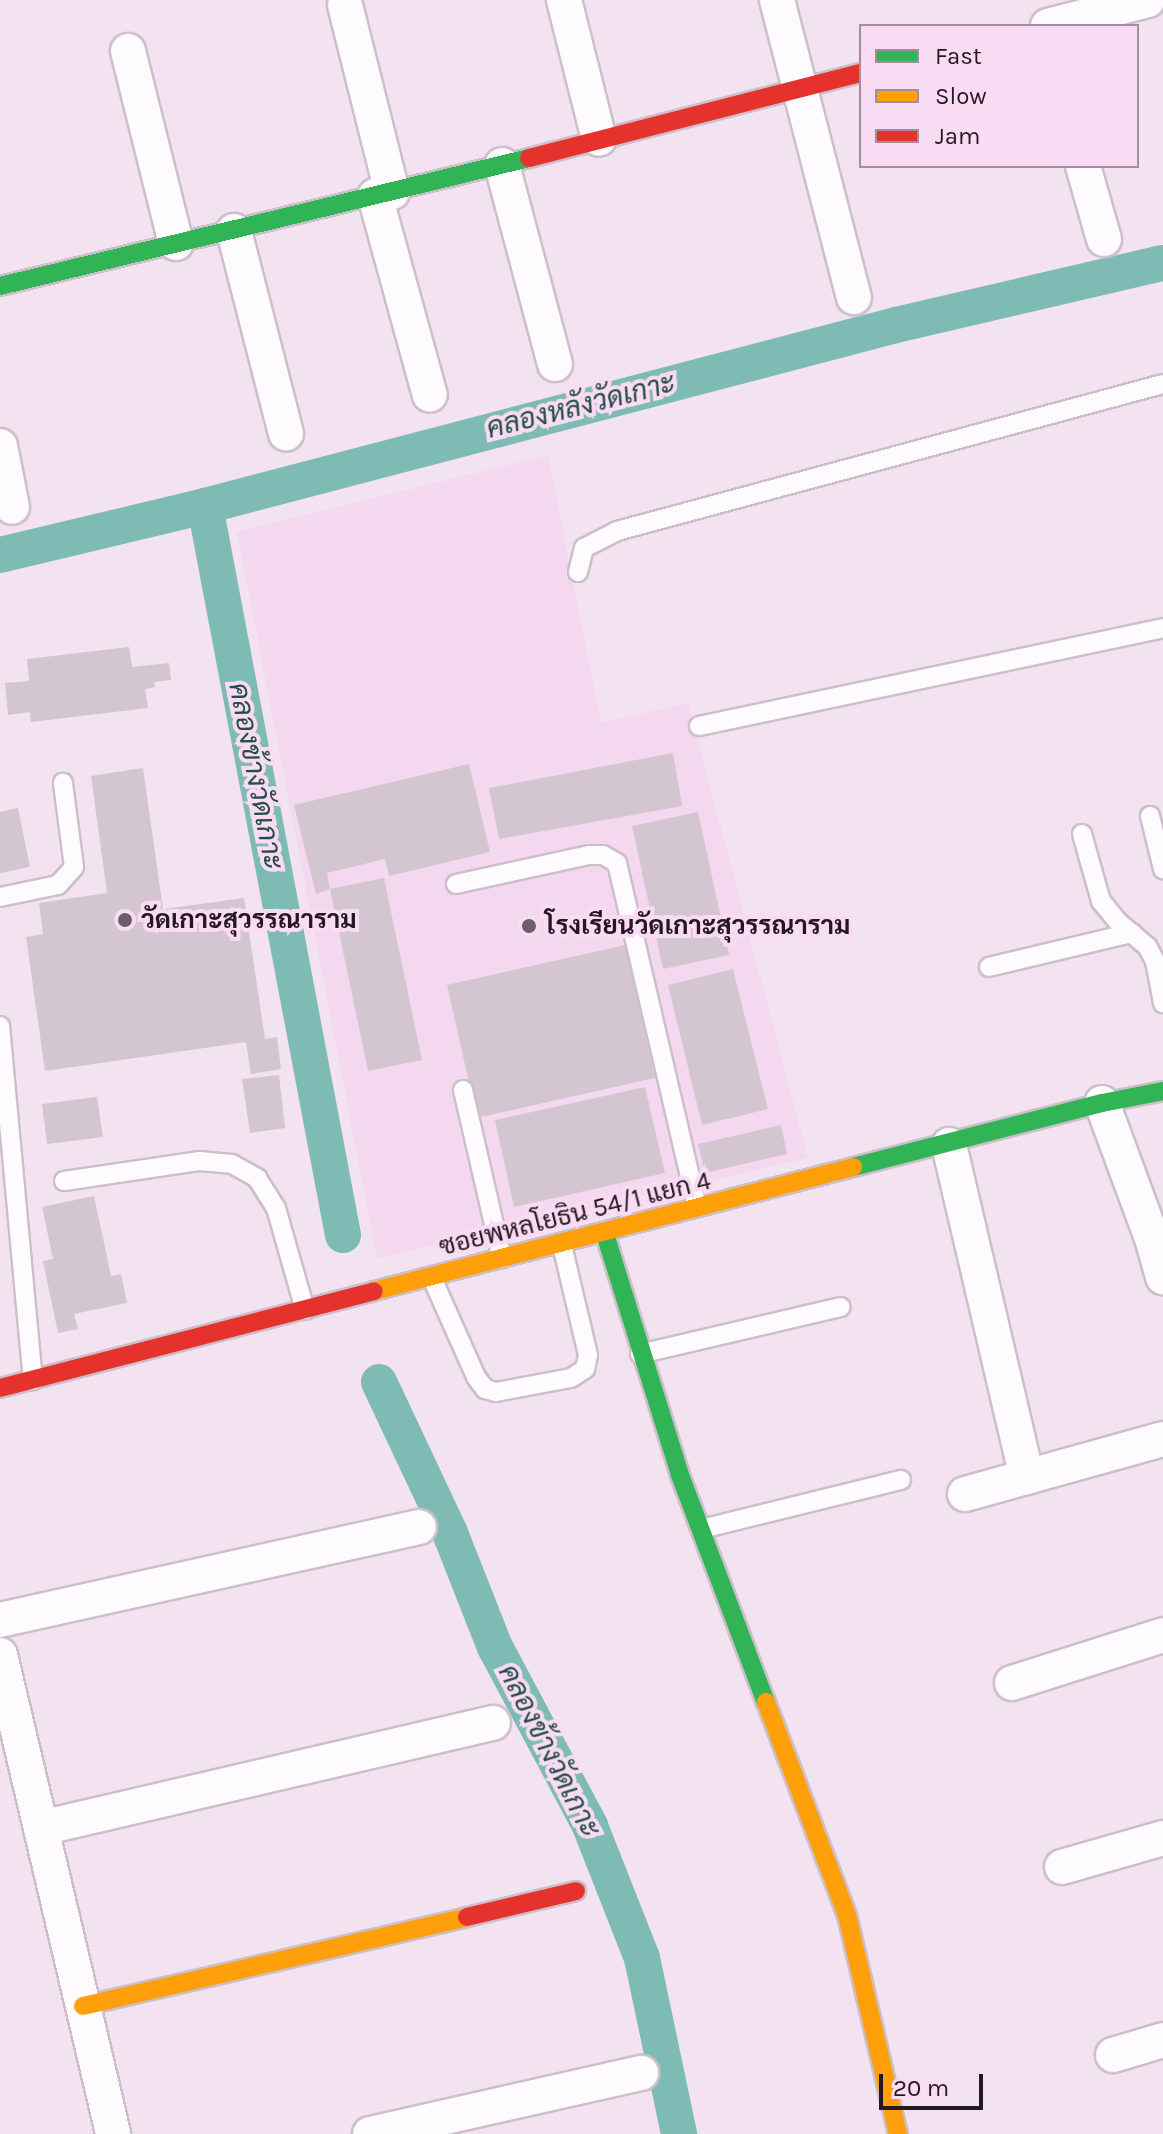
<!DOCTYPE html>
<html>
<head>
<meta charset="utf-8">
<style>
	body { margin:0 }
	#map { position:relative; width:1163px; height:2134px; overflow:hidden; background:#f3e2f0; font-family:Karla,Sarabun,sans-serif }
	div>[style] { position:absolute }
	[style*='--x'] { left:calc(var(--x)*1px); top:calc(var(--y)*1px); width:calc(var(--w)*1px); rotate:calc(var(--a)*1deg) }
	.built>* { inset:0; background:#f4d8ef }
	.canal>* { height:36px; margin:-18px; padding:0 18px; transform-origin:18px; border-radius:18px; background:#7ebbb4 }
	.building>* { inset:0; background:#d4c6d1 }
	.roads { filter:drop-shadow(2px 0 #ccbfca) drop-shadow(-2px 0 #ccbfca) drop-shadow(0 2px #ccbfca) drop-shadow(0 -2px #ccbfca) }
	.lane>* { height:18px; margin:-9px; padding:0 9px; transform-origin:9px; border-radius:9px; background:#fdfbfd }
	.street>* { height:34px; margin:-17px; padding:0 17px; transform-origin:17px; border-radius:17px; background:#fdfbfd }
	.fast>* { height:18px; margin:-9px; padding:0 9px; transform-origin:9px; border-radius:9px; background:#30b455 }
	.slow>* { height:18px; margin:-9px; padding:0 9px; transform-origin:9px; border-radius:9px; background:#ff9f0a }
	.jam>* { height:18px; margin:-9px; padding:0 9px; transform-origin:9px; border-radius:9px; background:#e5322d }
	.dots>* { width:22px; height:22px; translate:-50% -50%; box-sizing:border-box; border:4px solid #fadbf4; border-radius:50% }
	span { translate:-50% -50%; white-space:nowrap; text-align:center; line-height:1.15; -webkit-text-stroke:8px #fadbf4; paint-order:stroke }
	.poi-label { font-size:26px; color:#241922; font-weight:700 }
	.left { translate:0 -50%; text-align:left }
	.street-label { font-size:26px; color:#241922 }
	.water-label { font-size:28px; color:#234d46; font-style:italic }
	.legend { position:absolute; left:859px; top:24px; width:280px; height:144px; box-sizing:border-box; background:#fadbf4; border:2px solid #a48da0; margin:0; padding:10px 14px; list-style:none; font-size:24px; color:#241922 }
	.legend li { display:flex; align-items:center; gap:16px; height:40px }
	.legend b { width:40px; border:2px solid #a48da0 }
	.scale { position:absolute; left:879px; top:2074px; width:104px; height:36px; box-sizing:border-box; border:4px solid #241922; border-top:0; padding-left:10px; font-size:24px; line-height:28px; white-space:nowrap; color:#241922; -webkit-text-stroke:6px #fadbf4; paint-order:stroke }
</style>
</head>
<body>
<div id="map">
	<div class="built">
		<i style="clip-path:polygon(548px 455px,601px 723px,688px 703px,808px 1158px,377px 1258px,237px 532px)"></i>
	</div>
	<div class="canal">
		<i style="--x:205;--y:506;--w:742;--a:79.28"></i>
		<i style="--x:0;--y:555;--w:211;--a:-13.4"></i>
		<i style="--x:205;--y:506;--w:714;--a:-14.68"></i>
		<i style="--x:896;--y:325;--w:274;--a:-13.1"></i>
		<i style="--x:379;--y:1382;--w:167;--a:64.8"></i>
		<i style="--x:450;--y:1533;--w:123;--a:68.5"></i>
		<i style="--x:495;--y:1647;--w:203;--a:62"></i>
		<i style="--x:590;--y:1826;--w:142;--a:68.5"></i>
		<i style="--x:642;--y:1958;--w:180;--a:78.1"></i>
	</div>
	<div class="building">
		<i style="clip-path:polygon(129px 647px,132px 667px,169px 663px,171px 680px,154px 682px,155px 687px,145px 689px,148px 708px,31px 722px,30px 712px,8px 715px,5px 683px,29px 681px,27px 659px)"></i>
		<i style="clip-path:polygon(673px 753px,682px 806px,499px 839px,489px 788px)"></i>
		<i style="clip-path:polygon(469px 764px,490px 852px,389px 876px,385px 859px,327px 873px,330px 889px,316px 894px,294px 805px)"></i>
		<i style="clip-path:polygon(143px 768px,163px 909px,244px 898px,265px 1039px,277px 1037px,281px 1069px,251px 1074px,246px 1042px,45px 1071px,26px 937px,43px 934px,39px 903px,107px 893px,91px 776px)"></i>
		<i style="clip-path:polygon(18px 808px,30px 867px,0 873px,0 812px)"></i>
		<i style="clip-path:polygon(698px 812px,729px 955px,663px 969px,632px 826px)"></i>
		<i style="clip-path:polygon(384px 878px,422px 1060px,368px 1071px,330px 889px)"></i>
		<i style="clip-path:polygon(625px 945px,655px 1078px,477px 1118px,447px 985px)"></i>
		<i style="clip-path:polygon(733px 969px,768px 1109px,702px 1125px,668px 985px)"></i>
		<i style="clip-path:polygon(279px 1075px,285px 1128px,250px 1133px,242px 1079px)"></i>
		<i style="clip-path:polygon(645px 1087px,665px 1173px,514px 1207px,495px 1120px)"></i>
		<i style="clip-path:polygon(97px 1097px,103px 1137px,47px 1144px,42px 1104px)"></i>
		<i style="clip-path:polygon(781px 1125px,787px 1154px,705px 1173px,698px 1144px)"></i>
		<i style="clip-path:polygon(94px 1196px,111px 1276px,121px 1274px,127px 1303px,74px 1314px,78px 1329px,58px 1333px,43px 1261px,53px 1259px,42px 1207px)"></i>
	</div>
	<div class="roads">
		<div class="lane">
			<i style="--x:578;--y:572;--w:25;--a:-76"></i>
			<i style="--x:584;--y:548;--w:37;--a:-27"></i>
			<i style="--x:617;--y:531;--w:565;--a:-15.07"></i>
			<i style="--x:699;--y:726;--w:474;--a:-11.9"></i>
			<i style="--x:1150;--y:816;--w:55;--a:76.2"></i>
			<i style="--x:1082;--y:834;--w:70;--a:74.2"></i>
			<i style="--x:1101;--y:901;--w:27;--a:51"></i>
			<i style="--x:1118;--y:922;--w:38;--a:40"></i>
			<i style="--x:1147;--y:946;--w:17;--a:62"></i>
			<i style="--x:1155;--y:961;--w:43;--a:79.2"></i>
			<i style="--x:456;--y:884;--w:136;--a:-12.3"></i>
			<i style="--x:589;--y:855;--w:14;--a:0"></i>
			<i style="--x:603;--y:855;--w:16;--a:30"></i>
			<i style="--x:617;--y:863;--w:353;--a:76.9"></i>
			<i style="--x:0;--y:897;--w:59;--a:-11.7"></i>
			<i style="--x:58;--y:885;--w:24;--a:-48"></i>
			<i style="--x:74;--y:867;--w:85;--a:-97.5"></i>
			<i style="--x:989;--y:967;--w:147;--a:-13.4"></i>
			<i style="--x:0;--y:1026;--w:356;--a:84.7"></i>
			<i style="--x:463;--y:1090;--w:173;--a:77"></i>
			<i style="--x:64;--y:1181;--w:136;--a:-8.4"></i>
			<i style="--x:199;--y:1161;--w:33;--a:5"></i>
			<i style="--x:232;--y:1164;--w:29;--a:29"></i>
			<i style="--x:257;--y:1178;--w:36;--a:58"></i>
			<i style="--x:276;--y:1208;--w:106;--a:74.1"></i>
			<i style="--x:432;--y:1278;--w:108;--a:66"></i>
			<i style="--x:476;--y:1377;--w:15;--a:53"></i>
			<i style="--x:485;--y:1389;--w:11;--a:15"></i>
			<i style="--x:496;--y:1392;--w:76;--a:-10.6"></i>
			<i style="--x:571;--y:1378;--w:17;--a:-33"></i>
			<i style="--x:585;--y:1369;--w:14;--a:-78"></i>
			<i style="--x:588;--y:1355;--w:113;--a:-103.3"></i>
			<i style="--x:640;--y:1354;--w:206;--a:-13.2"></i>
			<i style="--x:701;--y:1529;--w:206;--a:-13.8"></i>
		</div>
		<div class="street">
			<i style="--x:564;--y:0;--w:143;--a:75.9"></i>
			<i style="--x:777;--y:0;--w:307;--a:75.5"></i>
			<i style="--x:345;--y:5;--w:193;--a:75.9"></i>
			<i style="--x:1048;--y:26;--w:103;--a:-14.6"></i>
			<i style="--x:128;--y:51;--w:198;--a:76"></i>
			<i style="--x:502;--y:165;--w:206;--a:75.1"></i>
			<i style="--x:1083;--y:166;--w:76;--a:74"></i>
			<i style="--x:375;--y:196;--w:206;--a:74.6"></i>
			<i style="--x:234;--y:231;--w:209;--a:75.6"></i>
			<i style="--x:0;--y:446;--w:62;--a:78.9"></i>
			<i style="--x:1102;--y:1103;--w:144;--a:69.7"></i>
			<i style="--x:1152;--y:1238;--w:41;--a:74.2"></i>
			<i style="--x:949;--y:1145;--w:341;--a:76.8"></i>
			<i style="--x:965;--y:1494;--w:205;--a:-15.5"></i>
			<i style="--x:0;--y:1620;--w:429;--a:-12.5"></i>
			<i style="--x:0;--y:1655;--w:492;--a:76.7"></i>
			<i style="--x:1012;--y:1683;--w:158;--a:-17.6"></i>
			<i style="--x:41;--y:1828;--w:464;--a:-13.1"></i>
			<i style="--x:1062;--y:1867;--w:105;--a:-16"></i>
			<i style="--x:1113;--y:2055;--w:52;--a:-16.7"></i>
			<i style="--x:370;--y:2134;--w:278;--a:-12.7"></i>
		</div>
		<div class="fast">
			<i style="--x:0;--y:286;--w:544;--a:-13.6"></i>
			<i style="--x:853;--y:1167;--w:257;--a:-14.4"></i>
			<i style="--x:1102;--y:1103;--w:62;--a:-11.1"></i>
			<i style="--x:605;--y:1234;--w:252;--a:72.7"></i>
			<i style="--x:680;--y:1475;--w:243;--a:69.3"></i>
		</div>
		<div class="slow">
			<i style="--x:374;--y:1291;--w:495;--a:-14.5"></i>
			<i style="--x:766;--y:1702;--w:228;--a:69.2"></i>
			<i style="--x:847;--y:1915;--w:225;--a:76.9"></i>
			<i style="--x:83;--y:2006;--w:394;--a:-13"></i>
		</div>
		<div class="jam">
			<i style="--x:529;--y:158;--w:343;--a:-14.4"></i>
			<i style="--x:0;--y:1388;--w:386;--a:-14.5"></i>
			<i style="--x:467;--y:1917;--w:112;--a:-13.4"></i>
		</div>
	</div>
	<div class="dots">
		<i style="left:125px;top:920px;background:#6c5f6a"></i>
		<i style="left:529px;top:926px;background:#6c5f6a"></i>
	</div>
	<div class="poi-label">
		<span class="left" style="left:141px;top:920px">วัดเกาะสุวรรณาราม</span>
		<span class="left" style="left:545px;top:926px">โรงเรียนวัดเกาะสุวรรณาราม</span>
	</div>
	<div class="street-label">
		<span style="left:575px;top:1214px;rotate:-14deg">ซอยพหลโยธิน 54/1 แยก 4</span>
	</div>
	<div class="water-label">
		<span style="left:581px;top:406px;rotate:-14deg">คลองหลังวัดเกาะ</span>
		<span style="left:256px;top:776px;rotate:79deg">คลองข้างวัดเกาะ</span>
		<span style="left:549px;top:1751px;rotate:63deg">คลองข้างวัดเกาะ</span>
	</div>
	<ul class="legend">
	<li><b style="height:10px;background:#30b455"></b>Fast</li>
	<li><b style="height:10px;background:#ff9f0a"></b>Slow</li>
	<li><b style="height:10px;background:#e5322d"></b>Jam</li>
	</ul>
	<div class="scale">20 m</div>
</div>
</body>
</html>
